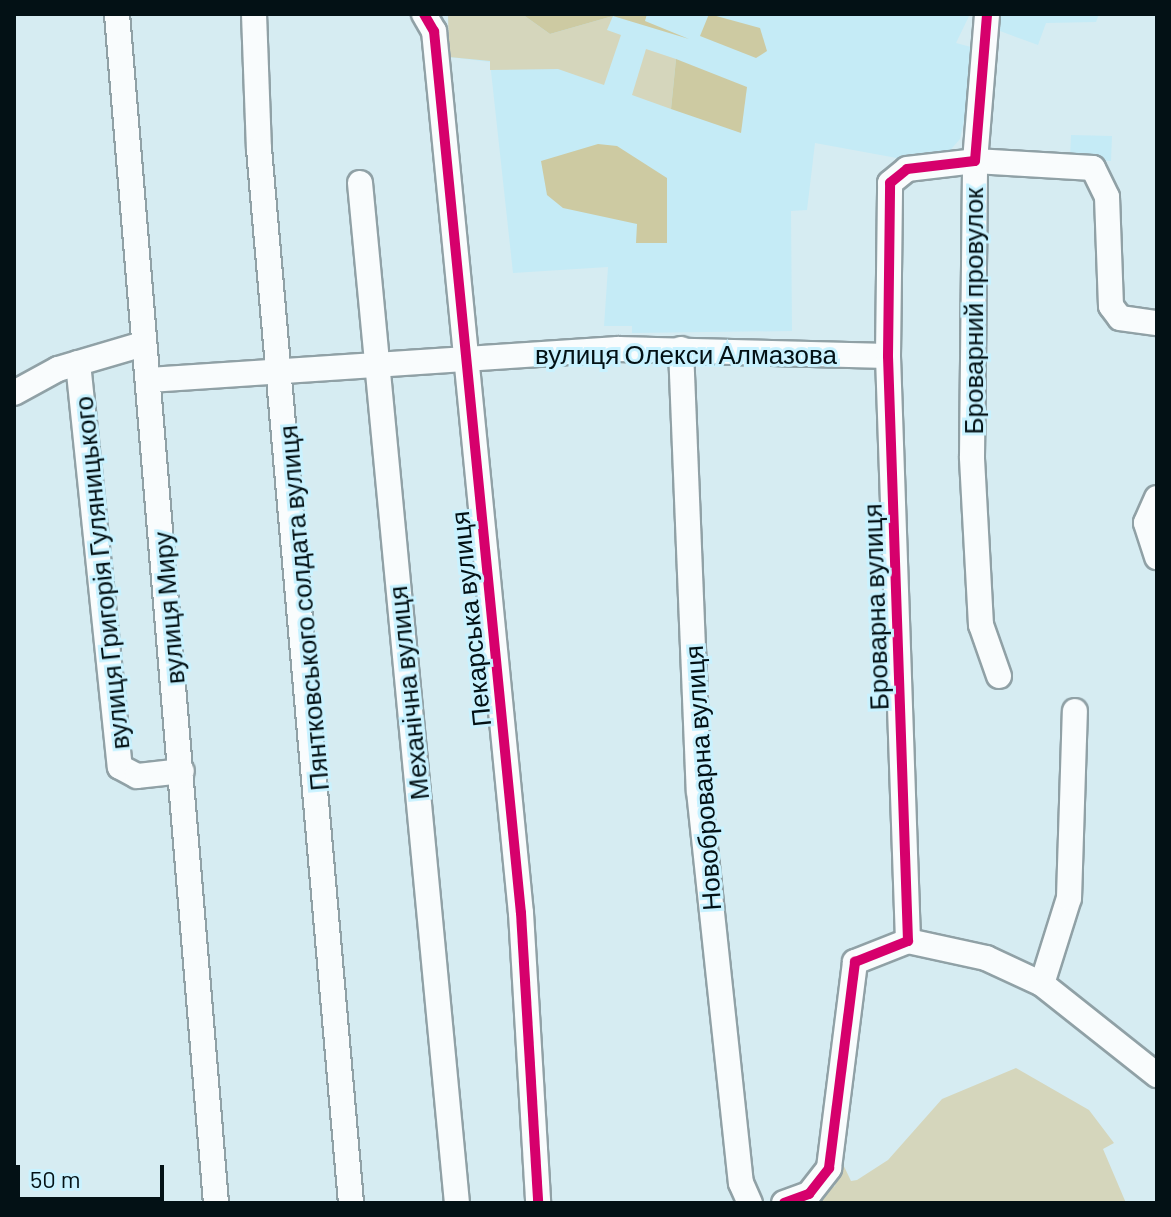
<!DOCTYPE html>
<html>
<head>
<meta charset="utf-8">
<style>
	body { margin:0 }
	#map { position:relative; width:1171px; height:1217px; overflow:hidden; background:#d6ecf2; font-family:Barlow,sans-serif }
	div>[style] { position:absolute }
	[style*='--x'] { left:calc(var(--x)*1px); top:calc(var(--y)*1px); width:calc(var(--w)*1px); rotate:calc(var(--a)*1deg) }
	.built>* { inset:0; background:#c5ebf6 }
	.green>* { inset:0; background:#d5d6bc }
	.forest>* { inset:0; background:#cdcaa2 }
	.roads { filter:drop-shadow(2px 0 #90a1a6) drop-shadow(-2px 0 #90a1a6) drop-shadow(0 2px #90a1a6) drop-shadow(0 -2px #90a1a6) }
	.minor>* { height:24px; margin:-12px; padding:0 12px; transform-origin:12px; border-radius:12px; background:#f9fcfd }
	.cycleway>* { height:10px; margin:-5px; padding:0 5px; transform-origin:5px; border-radius:5px; background:#d6006c }
	span { translate:-50% -50%; white-space:nowrap; text-align:center; line-height:1.15; -webkit-text-stroke:6px #c9f2ff; paint-order:stroke }
	.street-label { font-size:26px; color:#031115 }
	.frame { position:absolute; inset:0; border:16px solid #031115; pointer-events:none }
	.scale { position:absolute; left:16px; top:1165px; width:148px; height:36px; box-sizing:border-box; border:4px solid #031115; border-top:0; padding-left:10px; font-size:24px; line-height:28px; white-space:nowrap; color:#031115; -webkit-text-stroke:6px #c9f2ff; paint-order:stroke }
</style>
</head>
<body>
<div id="map">
	<div class="built">
		<i style="clip-path:polygon(970px 14px,956px 43px,971px 47px,967px 107px,960px 139px,946px 155px,924px 163px,815px 143px,807px 210px,791px 211px,792px 331px,632px 333px,632px 326px,604px 326px,608px 267px,513px 273px,490px 62px,449px 57px,448px 14px)"></i>
		<i style="clip-path:polygon(1001px 14px,1099px 14px,1096px 22px,1046px 23px,1038px 45px,1000px 31px)"></i>
		<i style="clip-path:polygon(1071px 135px,1112px 136px,1111px 161px,1070px 159px)"></i>
	</div>
	<div class="green">
		<i style="clip-path:polygon(522px 14px,550px 34px,613px 16px,607px 30px,621px 35px,604px 85px,558px 69px,490px 70px,490px 61px,449px 57px,448px 14px)"></i>
		<i style="clip-path:polygon(646px 49px,676px 59px,671px 109px,632px 95px)"></i>
		<i style="clip-path:polygon(1016px 1068px,1089px 1110px,1114px 1143px,1103px 1149px,1126px 1203px,793px 1203px,835px 1186px,839px 1156px,851px 1181px,857px 1180px,888px 1160px,942px 1099px)"></i>
	</div>
	<div class="forest">
		<i style="clip-path:polygon(522px 14px,647px 14px,645px 21px,689px 39px,613px 16px,550px 34px)"></i>
		<i style="clip-path:polygon(709px 14px,760px 28px,767px 51px,756px 58px,700px 36px)"></i>
		<i style="clip-path:polygon(676px 59px,747px 87px,741px 133px,671px 109px)"></i>
		<i style="clip-path:polygon(598px 144px,617px 146px,667px 178px,667px 243px,636px 243px,637px 224px,563px 208px,547px 195px,541px 161px)"></i>
	</div>
	<div class="roads">
		<div class="minor">
			<i style="--x:117;--y:14;--w:1193;--a:85.24"></i>
			<i style="--x:254;--y:14;--w:135;--a:87.9"></i>
			<i style="--x:259;--y:149;--w:1058;--a:85.01"></i>
			<i style="--x:424;--y:14;--w:20;--a:60"></i>
			<i style="--x:434;--y:31;--w:886;--a:84.37"></i>
			<i style="--x:521;--y:913;--w:290;--a:86.6"></i>
			<i style="--x:360;--y:183;--w:1025;--a:84.57"></i>
			<i style="--x:681;--y:349;--w:442;--a:87.7"></i>
			<i style="--x:699;--y:791;--w:394;--a:83.9"></i>
			<i style="--x:741;--y:1183;--w:22;--a:66"></i>
			<i style="--x:78;--y:363;--w:406;--a:84.1"></i>
			<i style="--x:120;--y:767;--w:19;--a:28"></i>
			<i style="--x:137;--y:776;--w:45;--a:-6.3"></i>
			<i style="--x:149;--y:380;--w:470;--a:-3.8"></i>
			<i style="--x:618;--y:349;--w:270;--a:1.5"></i>
			<i style="--x:14;--y:393;--w:50;--a:-28.6"></i>
			<i style="--x:58;--y:369;--w:89;--a:-16.4"></i>
			<i style="--x:1157;--y:498;--w:27;--a:114"></i>
			<i style="--x:1146;--y:523;--w:36;--a:72"></i>
			<i style="--x:999;--y:676;--w:54;--a:-109.4"></i>
			<i style="--x:981;--y:625;--w:168;--a:-93.1"></i>
			<i style="--x:972;--y:457;--w:296;--a:-89.4"></i>
			<i style="--x:975;--y:161;--w:118;--a:3.4"></i>
			<i style="--x:1093;--y:168;--w:32;--a:64"></i>
			<i style="--x:1107;--y:197;--w:109;--a:87.9"></i>
			<i style="--x:1111;--y:306;--w:15;--a:53"></i>
			<i style="--x:1120;--y:318;--w:37;--a:8"></i>
			<i style="--x:908;--y:941;--w:80;--a:12.3"></i>
			<i style="--x:986;--y:958;--w:62;--a:24.9"></i>
			<i style="--x:1042;--y:984;--w:147;--a:38.4"></i>
			<i style="--x:1042;--y:984;--w:90;--a:-72.6"></i>
			<i style="--x:1069;--y:898;--w:187;--a:-88.2"></i>
			<i style="--x:784;--y:1203;--w:27;--a:-20"></i>
			<i style="--x:809;--y:1194;--w:33;--a:-52"></i>
			<i style="--x:829;--y:1168;--w:208;--a:-82.8"></i>
			<i style="--x:855;--y:962;--w:57;--a:-21.6"></i>
			<i style="--x:908;--y:941;--w:585;--a:-91.96"></i>
			<i style="--x:888;--y:356;--w:173;--a:-89.3"></i>
			<i style="--x:890;--y:183;--w:22;--a:-39"></i>
			<i style="--x:907;--y:169;--w:68;--a:-6.7"></i>
			<i style="--x:975;--y:161;--w:147;--a:-85.3"></i>
		</div>
	</div>
	<div class="cycleway">
		<i style="--x:424;--y:14;--w:20;--a:60"></i>
		<i style="--x:434;--y:31;--w:886;--a:84.37"></i>
		<i style="--x:521;--y:913;--w:290;--a:86.6"></i>
		<i style="--x:784;--y:1203;--w:27;--a:-20"></i>
		<i style="--x:809;--y:1194;--w:33;--a:-52"></i>
		<i style="--x:829;--y:1168;--w:208;--a:-82.8"></i>
		<i style="--x:855;--y:962;--w:57;--a:-21.6"></i>
		<i style="--x:908;--y:941;--w:585;--a:-91.96"></i>
		<i style="--x:888;--y:356;--w:173;--a:-89.3"></i>
		<i style="--x:890;--y:183;--w:22;--a:-39"></i>
		<i style="--x:907;--y:169;--w:68;--a:-6.7"></i>
		<i style="--x:975;--y:161;--w:147;--a:-85.3"></i>
	</div>
	<div class="street-label">
		<span style="left:973px;top:311px;rotate:-90deg">Броварний провулок</span>
		<span style="left:686px;top:354px">вулиця Олекси Алмазова</span>
		<span style="left:101px;top:573px;rotate:-96deg">вулиця Григорія Гуляницького</span>
		<span style="left:875px;top:607px;rotate:-92deg">Броварна вулиця</span>
		<span style="left:168px;top:608px;rotate:-95deg">вулиця Миру</span>
		<span style="left:303px;top:608px;rotate:-95deg">Пянтковського солдата вулиця</span>
		<span style="left:470px;top:619px;rotate:-96deg">Пекарська вулиця</span>
		<span style="left:408px;top:693px;rotate:-96deg">Механічна вулиця</span>
		<span style="left:702px;top:778px;rotate:-94deg">Новоброварна вулиця</span>
	</div>
	<div class="frame"></div>
	<div class="scale">50 m</div>
</div>
</body>
</html>
